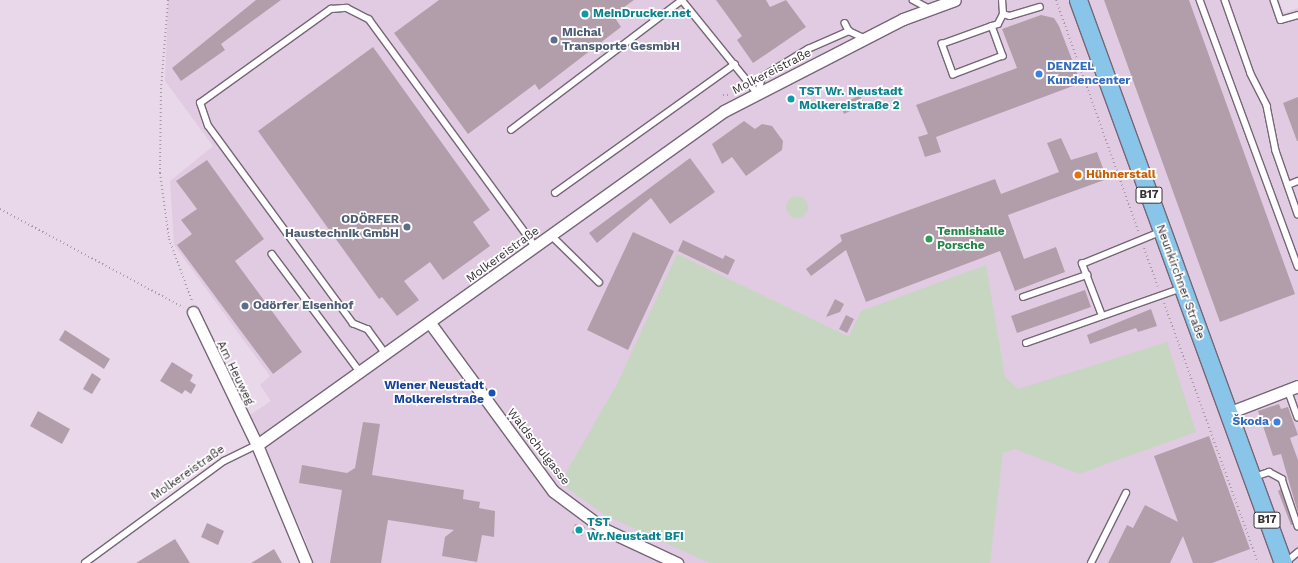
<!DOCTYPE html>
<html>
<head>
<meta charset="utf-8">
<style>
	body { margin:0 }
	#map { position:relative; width:1298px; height:563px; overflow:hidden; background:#e9d8e9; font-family:"Work Sans",sans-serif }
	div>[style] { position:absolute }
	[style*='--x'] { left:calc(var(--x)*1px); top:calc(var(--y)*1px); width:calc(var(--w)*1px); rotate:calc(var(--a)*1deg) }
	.built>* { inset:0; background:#e1cbe2 }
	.green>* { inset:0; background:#c7d6c1 }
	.round { border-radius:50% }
	.building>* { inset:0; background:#b29eaa }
	.path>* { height:2px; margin-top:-1px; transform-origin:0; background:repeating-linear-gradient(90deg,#a699a6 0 1px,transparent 0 4px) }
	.roads { filter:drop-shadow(1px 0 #756776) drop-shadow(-1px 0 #756776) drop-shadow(0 1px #756776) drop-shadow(0 -1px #756776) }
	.lane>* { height:5.5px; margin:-2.75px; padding:0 2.75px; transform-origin:2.75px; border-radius:2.75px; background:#fff }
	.street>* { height:11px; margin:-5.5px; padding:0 5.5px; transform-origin:5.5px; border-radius:5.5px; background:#fff }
	.primary>* { height:17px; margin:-8.5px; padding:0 8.5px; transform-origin:8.5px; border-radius:8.5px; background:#88c5e9 }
	.dots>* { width:11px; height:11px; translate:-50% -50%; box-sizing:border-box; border:2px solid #fff; border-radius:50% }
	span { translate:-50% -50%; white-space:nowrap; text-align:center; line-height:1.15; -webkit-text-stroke:3.5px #fff; paint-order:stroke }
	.shield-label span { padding:1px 3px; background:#fff; border:1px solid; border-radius:3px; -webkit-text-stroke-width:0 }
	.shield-label { font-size:11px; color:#362f36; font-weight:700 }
	.culture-label { font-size:12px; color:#0d838f; font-weight:700 }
	.left { translate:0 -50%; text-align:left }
	.service-label { font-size:12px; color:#4e5e75; font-weight:700 }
	.right { translate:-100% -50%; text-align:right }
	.shop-label { font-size:12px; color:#366cbe; font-weight:700 }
	.street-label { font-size:12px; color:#362f36 }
	.food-label { font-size:12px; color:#c56008; font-weight:700 }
	.leisure-label { font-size:12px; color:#27864d; font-weight:700 }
	.transit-label { font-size:12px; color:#164399; font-weight:700 }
</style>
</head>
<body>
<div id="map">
	<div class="built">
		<i style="clip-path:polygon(168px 0,1279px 0,1284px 13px,1298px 8px,1298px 563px,313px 563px,304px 536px,247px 417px,271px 401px,260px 385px,270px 376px,174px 245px,170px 181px,213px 146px,165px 81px)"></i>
	</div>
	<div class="green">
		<i class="round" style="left:786px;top:196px;width:22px;height:22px"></i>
		<i style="clip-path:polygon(677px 254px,849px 337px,861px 311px,986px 265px,1005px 377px,1018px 389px,1167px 342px,1196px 432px,1079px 474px,1015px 449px,1003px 453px,990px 563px,709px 563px,605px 515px,560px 483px,617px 384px)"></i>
	</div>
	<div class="building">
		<i style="clip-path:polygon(256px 0,281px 0,221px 44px,225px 50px,181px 81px,172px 68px)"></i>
		<i style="clip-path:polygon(439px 0,634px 0,613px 15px,621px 27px,539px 90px,535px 84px,468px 134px,394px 33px)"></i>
		<i style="clip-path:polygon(716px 0,766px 0,770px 7px,786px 0,806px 27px,753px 63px,737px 40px,742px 36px)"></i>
		<i style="clip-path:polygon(1104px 0,1189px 0,1295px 294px,1220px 322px)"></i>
		<i style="clip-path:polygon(1041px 15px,1054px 18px,1059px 26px,1081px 83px,936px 137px,941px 152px,925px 157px,918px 137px,928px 134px,916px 105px,1017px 68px,1002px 29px)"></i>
		<i style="clip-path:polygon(373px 47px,490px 210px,473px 222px,490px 246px,443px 280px,430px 262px,404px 281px,419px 300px,397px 316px,382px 297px,379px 299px,258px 131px)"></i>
		<i style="clip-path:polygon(860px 95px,864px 104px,844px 114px,840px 105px)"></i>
		<i style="clip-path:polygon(1298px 97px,1298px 141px,1297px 141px,1283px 103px)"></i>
		<i style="clip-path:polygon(744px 121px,755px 129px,762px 124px,772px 126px,783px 141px,782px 150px,746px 176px,732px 157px,722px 164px,712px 144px)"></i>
		<i style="clip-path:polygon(1061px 138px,1071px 160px,1097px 152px,1107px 179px,1008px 215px,1024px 259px,1056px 247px,1065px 272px,1015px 291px,1000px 251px,866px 302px,846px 250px,811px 276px,806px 269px,842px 241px,840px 235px,995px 179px,1001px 194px,1059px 172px,1047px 143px)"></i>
		<i style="clip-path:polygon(690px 158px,715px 192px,670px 224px,651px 198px,597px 243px,589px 233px)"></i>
		<i style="clip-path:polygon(207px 160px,264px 239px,235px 261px,302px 352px,273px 374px,177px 245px,192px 234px,181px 220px,197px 209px,176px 181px)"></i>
		<i style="clip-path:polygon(633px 232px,674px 251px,628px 350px,587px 330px)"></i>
		<i style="clip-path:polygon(683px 240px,723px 259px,725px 255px,735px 260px,728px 275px,678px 251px)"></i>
		<i style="clip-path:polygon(1085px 290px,1091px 307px,1017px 333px,1011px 316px)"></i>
		<i style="clip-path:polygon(835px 299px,844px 304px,840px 312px,826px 317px)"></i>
		<i style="clip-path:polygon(1151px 309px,1157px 326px,1138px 332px,1136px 328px,1090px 344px,1087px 335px)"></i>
		<i style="clip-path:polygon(846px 315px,854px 319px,847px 333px,839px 329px)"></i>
		<i style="clip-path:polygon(65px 330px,110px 359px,104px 369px,59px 340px)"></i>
		<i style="clip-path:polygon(172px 362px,193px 375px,190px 381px,196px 385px,191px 394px,185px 390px,182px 394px,160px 381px)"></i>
		<i style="clip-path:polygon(92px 373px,101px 379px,92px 394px,83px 389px)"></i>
		<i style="clip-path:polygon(1279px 404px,1281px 409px,1288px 407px,1298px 435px,1290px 438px,1298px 460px,1298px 513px,1281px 454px,1273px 456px,1258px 411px)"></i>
		<i style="clip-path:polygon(38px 411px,70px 429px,62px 444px,30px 426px)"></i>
		<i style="clip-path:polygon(363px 422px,380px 424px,372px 475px,464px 490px,463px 499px,480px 502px,479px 508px,495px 511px,494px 537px,482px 535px,477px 562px,442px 556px,445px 537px,454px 530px,388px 520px,381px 563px,330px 563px,342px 490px,299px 483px,302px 465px,347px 473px,355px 468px)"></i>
		<i style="clip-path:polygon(1209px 436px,1250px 549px,1212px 563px,1193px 563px,1183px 536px,1170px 563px,1108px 563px,1127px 525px,1133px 528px,1145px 505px,1178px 522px,1154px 456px)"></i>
		<i style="clip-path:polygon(1281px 489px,1293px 525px,1291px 525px,1278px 491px)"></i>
		<i style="clip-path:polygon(207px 523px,224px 531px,218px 545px,201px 537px)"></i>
		<i style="clip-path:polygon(575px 524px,585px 527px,582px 536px,572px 533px)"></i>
		<i style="clip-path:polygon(175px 539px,190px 563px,136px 563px)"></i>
		<i style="clip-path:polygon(274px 549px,282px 563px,251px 563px)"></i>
	</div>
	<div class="path">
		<i style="--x:168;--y:0;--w:88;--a:94.5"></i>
		<i style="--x:161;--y:88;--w:85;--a:90.7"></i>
		<i style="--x:160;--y:173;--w:67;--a:82.2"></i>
		<i style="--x:169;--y:239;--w:66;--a:69.6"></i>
		<i style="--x:1056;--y:0;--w:247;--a:70.4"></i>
		<i style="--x:723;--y:95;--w:6;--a:0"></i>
		<i style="--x:0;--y:209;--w:208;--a:28.2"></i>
		<i style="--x:1144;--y:248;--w:41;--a:70.3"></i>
		<i style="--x:1164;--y:303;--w:276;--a:70.1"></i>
	</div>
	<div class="roads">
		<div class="lane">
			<i style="--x:682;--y:0;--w:121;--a:51"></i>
			<i style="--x:913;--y:0;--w:19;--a:28"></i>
			<i style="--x:1200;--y:0;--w:284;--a:69.8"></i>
			<i style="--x:1225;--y:0;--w:78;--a:70.6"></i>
			<i style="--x:1251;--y:74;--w:36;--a:63"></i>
			<i style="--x:1267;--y:106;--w:46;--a:78.7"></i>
			<i style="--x:1276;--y:151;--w:67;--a:70.8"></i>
			<i style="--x:1274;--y:0;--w:21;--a:71"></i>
			<i style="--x:1281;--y:20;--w:18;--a:-16"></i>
			<i style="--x:1003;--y:14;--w:7;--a:16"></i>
			<i style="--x:1010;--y:16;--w:31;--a:-17"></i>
			<i style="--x:845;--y:23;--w:9;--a:63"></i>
			<i style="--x:849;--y:31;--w:17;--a:25"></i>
			<i style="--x:992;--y:26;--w:32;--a:70"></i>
			<i style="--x:1003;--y:56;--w:53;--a:159.2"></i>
			<i style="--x:953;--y:75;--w:33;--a:-110"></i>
			<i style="--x:942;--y:44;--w:53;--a:-19.8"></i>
			<i style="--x:992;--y:26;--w:6;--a:-18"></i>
			<i style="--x:998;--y:24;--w:11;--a:-63"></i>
			<i style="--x:1003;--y:14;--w:14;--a:-94"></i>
			<i style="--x:758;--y:93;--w:16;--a:-76"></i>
			<i style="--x:762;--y:77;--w:54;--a:-31.3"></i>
			<i style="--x:808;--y:49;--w:45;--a:-23.7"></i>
			<i style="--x:511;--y:130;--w:215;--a:-37.2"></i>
			<i style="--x:1288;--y:185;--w:11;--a:-22"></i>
			<i style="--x:555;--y:193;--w:221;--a:-35.6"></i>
			<i style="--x:552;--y:236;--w:66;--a:44.4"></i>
			<i style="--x:272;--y:254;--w:149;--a:53.2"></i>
			<i style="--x:1023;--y:297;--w:68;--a:-19"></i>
			<i style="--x:1102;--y:316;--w:56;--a:-111"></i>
			<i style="--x:1082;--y:264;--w:84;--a:-22.3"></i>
			<i style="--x:1026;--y:343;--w:165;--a:-19.4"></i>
			<i style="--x:386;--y:355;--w:31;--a:-126"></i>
			<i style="--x:368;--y:330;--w:16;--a:-158"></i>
			<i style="--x:353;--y:324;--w:245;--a:-126.2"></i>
			<i style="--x:208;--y:126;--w:24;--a:-109"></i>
			<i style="--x:200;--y:103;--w:161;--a:-35.7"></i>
			<i style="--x:331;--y:9;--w:16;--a:-4"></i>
			<i style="--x:347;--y:8;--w:25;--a:27"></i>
			<i style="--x:369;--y:19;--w:283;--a:53.8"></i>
			<i style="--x:1288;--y:390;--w:29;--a:70"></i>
			<i style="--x:1254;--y:477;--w:16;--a:-18"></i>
			<i style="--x:1269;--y:472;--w:15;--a:28"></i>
			<i style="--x:1282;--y:479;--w:50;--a:71.2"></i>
			<i style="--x:85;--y:563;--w:172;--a:-36.3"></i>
			<i style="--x:224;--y:461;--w:37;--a:-26"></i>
			<i style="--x:1091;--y:563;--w:78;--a:-63.4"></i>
			<i style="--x:1285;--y:563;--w:17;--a:-40"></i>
		</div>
		<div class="street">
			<i style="--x:193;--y:312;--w:148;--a:64.3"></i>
			<i style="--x:257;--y:445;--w:128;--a:67.4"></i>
			<i style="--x:430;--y:323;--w:208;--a:53.8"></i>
			<i style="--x:553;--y:491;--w:64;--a:36.7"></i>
			<i style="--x:604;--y:529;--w:81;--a:25"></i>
			<i style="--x:1228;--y:413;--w:75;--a:-21.1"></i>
			<i style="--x:257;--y:445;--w:574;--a:-35.57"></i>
			<i style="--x:724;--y:111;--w:201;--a:-27.2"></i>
			<i style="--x:903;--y:19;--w:55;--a:-20.1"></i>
		</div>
		<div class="primary">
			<i style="--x:1078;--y:0;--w:599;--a:69.99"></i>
		</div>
	</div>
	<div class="dots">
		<i style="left:585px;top:14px;background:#0f9aa8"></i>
		<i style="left:554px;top:40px;background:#5c6f8a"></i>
		<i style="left:1039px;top:74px;background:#3f7fe0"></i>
		<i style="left:791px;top:99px;background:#0f9aa8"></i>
		<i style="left:1078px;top:175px;background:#e8710a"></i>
		<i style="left:407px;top:227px;background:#5c6f8a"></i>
		<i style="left:929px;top:239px;background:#2e9e5b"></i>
		<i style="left:245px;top:306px;background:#5c6f8a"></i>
		<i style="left:492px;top:393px;background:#1a4fb4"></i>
		<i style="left:1277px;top:422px;background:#3f7fe0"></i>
		<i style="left:579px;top:530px;background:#0f9aa8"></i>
	</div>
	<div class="shield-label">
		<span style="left:1149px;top:195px">B17</span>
		<span style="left:1267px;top:520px">B17</span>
	</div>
	<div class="culture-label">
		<span class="left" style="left:593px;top:14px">MeinDrucker.net</span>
		<span class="left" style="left:799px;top:99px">TST Wr. Neustadt<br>Molkereistraße 2</span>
		<span class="left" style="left:587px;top:530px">TST<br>Wr.Neustadt BFI</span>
	</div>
	<div class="service-label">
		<span class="left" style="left:562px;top:40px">Michal<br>Transporte GesmbH</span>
		<span class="right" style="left:399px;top:227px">ODÖRFER<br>Haustechnik GmbH</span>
		<span class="left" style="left:253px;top:306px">Odörfer Eisenhof</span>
	</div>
	<div class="shop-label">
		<span class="left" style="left:1047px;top:74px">DENZEL<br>Kundencenter</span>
		<span class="right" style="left:1269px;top:422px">Škoda</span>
	</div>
	<div class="street-label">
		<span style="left:772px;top:72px;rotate:-27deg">Molkereistraße</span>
		<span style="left:503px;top:255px;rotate:-36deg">Molkereistraße</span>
		<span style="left:1180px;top:282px;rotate:70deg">Neunkirchner Straße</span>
		<span style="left:235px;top:373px;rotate:64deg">Am Heuweg</span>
		<span style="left:538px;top:447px;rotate:52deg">Waldschulgasse</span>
		<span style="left:188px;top:473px;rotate:-35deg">Molkereistraße</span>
	</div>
	<div class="food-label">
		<span class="left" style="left:1086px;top:175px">Hühnerstall</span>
	</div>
	<div class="leisure-label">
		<span class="left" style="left:937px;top:239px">Tennishalle<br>Porsche</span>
	</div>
	<div class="transit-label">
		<span class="right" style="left:484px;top:393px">Wiener Neustadt<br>Molkereistraße</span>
	</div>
</div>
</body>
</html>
